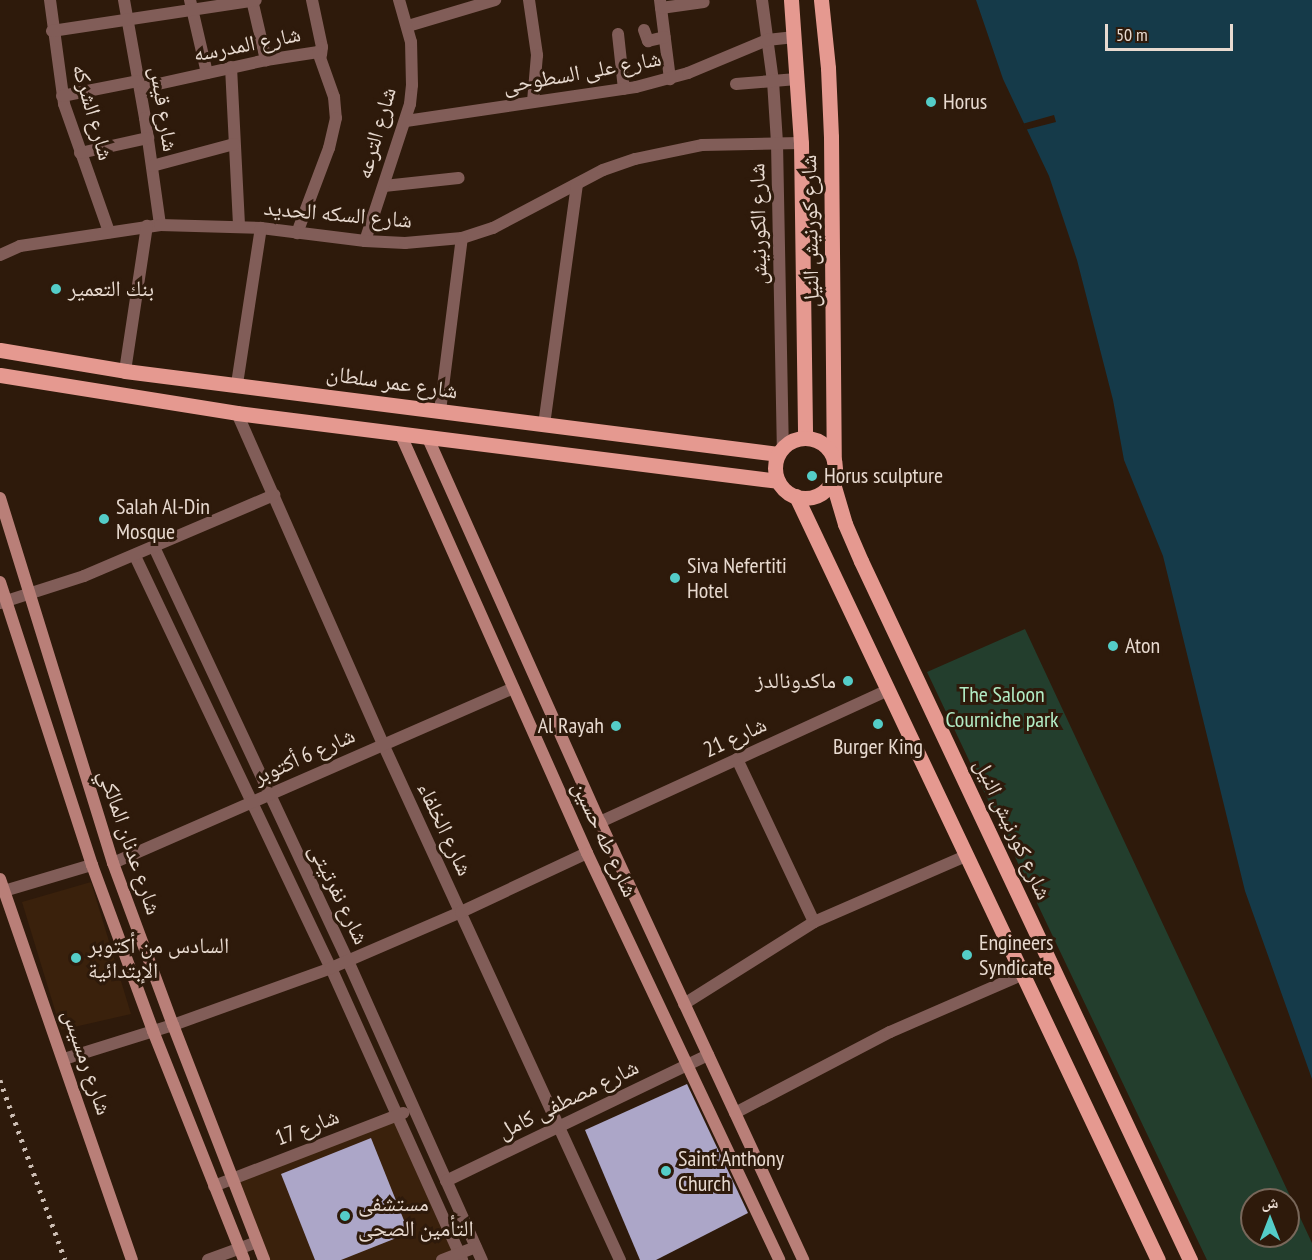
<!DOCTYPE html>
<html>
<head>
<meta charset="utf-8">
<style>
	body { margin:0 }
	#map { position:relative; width:1312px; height:1260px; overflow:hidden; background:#2e1a0b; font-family:"PT Sans Narrow","Noto Naskh Arabic",sans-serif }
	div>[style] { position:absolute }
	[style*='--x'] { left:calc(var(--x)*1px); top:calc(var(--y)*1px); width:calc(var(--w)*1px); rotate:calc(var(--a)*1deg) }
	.built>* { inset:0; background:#3a210c }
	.green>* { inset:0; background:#233e2d }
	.water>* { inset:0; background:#153a49 }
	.pier>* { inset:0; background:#2e1a0b }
	.building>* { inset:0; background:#aca6c8 }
	.minor>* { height:12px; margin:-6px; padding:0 6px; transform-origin:6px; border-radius:6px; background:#815d58 }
	.secondary>* { height:12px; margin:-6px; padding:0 6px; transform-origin:6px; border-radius:6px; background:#b97f78 }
	.primary>* { height:15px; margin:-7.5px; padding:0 7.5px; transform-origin:7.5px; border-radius:7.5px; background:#e59990 }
	.primary>.ring { margin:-7.5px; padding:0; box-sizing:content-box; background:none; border:15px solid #e59990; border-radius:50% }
	.rail>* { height:4.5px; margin-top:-2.25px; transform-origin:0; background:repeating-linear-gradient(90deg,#cbbcb2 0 3px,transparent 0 9px) }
	.dots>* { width:16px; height:16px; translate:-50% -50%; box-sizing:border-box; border:3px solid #2e1a0b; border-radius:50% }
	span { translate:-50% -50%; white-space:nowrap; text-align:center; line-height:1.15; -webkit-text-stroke:6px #2e1a0b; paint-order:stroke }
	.street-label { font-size:22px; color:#e8dad0 }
	.poi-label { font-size:22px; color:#e8dad0 }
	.left { translate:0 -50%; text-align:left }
	.right { translate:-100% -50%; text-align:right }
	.park-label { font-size:22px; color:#b2ecc5 }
	.north { position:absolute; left:1240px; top:1188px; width:60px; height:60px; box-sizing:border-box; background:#2e1a0b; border:2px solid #78675a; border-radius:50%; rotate:0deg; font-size:16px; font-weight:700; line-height:24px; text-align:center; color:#e8dad0 }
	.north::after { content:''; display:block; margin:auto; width:21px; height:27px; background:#54cdc8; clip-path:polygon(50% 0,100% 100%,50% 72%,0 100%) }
	.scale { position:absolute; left:1105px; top:24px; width:128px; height:27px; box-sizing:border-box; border:3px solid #e8dad0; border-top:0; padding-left:8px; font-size:18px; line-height:21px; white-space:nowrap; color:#e8dad0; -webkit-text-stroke:4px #2e1a0b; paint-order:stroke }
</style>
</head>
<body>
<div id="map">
	<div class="built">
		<i style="clip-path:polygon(91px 882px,131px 1014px,61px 1030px,22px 902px)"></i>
		<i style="clip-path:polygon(396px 1117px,457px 1252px,438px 1260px,266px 1260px,235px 1179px)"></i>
	</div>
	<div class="green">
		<i style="clip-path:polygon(evenodd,1025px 629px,1312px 1243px,1312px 1260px,1207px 1260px,927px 672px,1025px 629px,1252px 1200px,1288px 1200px,1288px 1236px,1252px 1236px,1252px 1200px)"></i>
	</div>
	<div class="water">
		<i style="clip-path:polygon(976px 0,1312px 0,1312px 1079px,1245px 891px,1163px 556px,1124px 460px,1113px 400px,1077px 260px,1049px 176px,1003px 79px)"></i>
	</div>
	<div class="pier">
		<i style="clip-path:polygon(1054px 115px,1056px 122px,1025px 130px,1022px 124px)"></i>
	</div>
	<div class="building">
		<i style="clip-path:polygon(687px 1084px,748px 1213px,656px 1260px,640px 1260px,585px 1130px)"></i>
		<i style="clip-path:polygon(371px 1138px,409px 1233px,341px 1260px,315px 1260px,281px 1174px)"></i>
	</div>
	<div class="minor">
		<i style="--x:50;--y:0;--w:105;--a:82.3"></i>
		<i style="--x:64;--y:104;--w:136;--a:70.6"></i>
		<i style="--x:124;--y:0;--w:120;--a:79.9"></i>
		<i style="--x:145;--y:118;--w:108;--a:82"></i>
		<i style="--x:190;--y:0;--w:75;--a:76.9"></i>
		<i style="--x:252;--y:0;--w:62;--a:76.9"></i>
		<i style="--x:312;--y:0;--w:48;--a:78"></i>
		<i style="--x:322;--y:47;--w:8;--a:97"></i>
		<i style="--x:529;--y:0;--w:56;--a:81.7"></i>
		<i style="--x:537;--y:55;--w:47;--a:94.9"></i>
		<i style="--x:660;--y:0;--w:80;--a:82.8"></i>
		<i style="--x:762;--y:0;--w:82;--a:82.3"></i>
		<i style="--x:773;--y:81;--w:62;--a:86.3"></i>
		<i style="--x:777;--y:143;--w:304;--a:88.9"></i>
		<i style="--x:661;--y:8;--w:43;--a:-7.9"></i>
		<i style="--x:408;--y:26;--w:91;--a:-16.6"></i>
		<i style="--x:644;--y:30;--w:12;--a:70"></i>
		<i style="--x:648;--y:41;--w:17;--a:-13"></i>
		<i style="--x:52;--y:31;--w:206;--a:-8.6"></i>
		<i style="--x:618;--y:34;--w:55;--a:83.8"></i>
		<i style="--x:231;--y:67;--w:160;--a:87.1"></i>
		<i style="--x:736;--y:84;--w:61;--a:-4.7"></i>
		<i style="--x:140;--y:88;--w:129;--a:-12.5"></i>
		<i style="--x:266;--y:60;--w:53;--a:-8.7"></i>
		<i style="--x:318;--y:52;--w:48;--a:70.4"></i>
		<i style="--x:334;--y:97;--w:21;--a:85"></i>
		<i style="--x:336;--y:118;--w:31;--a:103"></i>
		<i style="--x:329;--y:148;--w:91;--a:110.6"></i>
		<i style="--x:62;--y:96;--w:77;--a:-11.2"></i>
		<i style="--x:406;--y:121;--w:232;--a:-8.4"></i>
		<i style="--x:636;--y:87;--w:54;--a:-15.1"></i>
		<i style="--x:688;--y:73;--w:86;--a:-22.7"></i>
		<i style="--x:767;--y:40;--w:28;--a:-6"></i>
		<i style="--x:80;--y:153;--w:70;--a:-12.4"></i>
		<i style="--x:152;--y:166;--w:85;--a:-15"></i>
		<i style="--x:384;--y:186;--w:75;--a:-6.1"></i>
		<i style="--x:365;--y:241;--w:144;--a:-71.8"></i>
		<i style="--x:410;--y:104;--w:19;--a:-84"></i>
		<i style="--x:412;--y:85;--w:43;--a:-91.3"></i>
		<i style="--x:411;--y:42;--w:44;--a:-105.9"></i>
		<i style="--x:0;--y:255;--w:22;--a:-24"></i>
		<i style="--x:20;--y:246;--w:142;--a:-8.5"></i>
		<i style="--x:160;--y:225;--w:101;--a:1.7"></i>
		<i style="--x:261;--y:228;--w:105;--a:7.1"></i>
		<i style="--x:365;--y:241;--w:40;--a:2.9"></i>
		<i style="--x:405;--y:243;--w:57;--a:-5"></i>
		<i style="--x:462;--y:238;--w:33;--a:-18"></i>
		<i style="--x:493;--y:228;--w:124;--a:-27.8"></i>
		<i style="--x:603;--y:170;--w:34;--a:-19"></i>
		<i style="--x:635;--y:159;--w:68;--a:-11.8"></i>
		<i style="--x:702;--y:145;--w:99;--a:-1.2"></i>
		<i style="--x:125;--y:371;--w:147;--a:-81.4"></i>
		<i style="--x:237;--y:384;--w:158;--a:-81.3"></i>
		<i style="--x:440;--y:411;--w:174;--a:-82.8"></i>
		<i style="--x:237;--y:413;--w:362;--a:66.2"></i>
		<i style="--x:383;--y:744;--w:568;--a:65.33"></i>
		<i style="--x:544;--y:425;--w:242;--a:-82.2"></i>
		<i style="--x:154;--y:547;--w:457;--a:64.9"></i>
		<i style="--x:348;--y:961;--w:328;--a:65.9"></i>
		<i style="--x:135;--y:556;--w:456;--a:64.6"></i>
		<i style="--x:331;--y:968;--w:320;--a:65.8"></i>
		<i style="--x:0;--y:603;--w:88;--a:-17.8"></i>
		<i style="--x:84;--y:576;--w:207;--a:-23.1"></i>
		<i style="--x:737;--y:759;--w:180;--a:64.7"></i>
		<i style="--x:600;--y:822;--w:317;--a:-24.6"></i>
		<i style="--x:113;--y:863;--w:437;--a:-23.6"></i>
		<i style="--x:4;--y:891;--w:92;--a:-16.5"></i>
		<i style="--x:684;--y:1004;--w:154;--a:-32.2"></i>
		<i style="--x:814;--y:922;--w:166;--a:-23.5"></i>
		<i style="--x:64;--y:1059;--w:114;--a:-17.3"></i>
		<i style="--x:173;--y:1025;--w:168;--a:-19.8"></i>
		<i style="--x:331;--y:968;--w:142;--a:-23.3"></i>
		<i style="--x:461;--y:912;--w:139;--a:-25.1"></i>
		<i style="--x:735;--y:1113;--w:175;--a:-27.6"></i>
		<i style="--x:890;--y:1032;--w:176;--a:-23.5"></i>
		<i style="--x:446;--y:1181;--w:291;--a:-25.7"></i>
		<i style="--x:214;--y:1186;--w:203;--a:-21.1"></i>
		<i style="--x:208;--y:1260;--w:52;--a:-20.2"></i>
		<i style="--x:442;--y:1260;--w:36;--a:-21"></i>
	</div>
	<div class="secondary">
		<i style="--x:400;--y:433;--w:460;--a:66"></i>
		<i style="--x:587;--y:853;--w:450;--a:64.7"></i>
		<i style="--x:427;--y:436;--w:423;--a:65.9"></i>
		<i style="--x:600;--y:822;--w:483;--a:65.1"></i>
		<i style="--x:0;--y:498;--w:382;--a:72.8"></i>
		<i style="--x:113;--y:863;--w:173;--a:69.7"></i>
		<i style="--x:173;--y:1025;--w:252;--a:68.8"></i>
		<i style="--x:0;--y:582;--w:298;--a:72"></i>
		<i style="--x:92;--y:865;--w:177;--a:69.8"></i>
		<i style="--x:153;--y:1031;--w:246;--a:68.3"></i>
		<i style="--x:0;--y:879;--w:403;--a:70.9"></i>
	</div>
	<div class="primary">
		<i style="--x:791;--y:0;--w:143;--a:86"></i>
		<i style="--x:801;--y:143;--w:295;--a:89.2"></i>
		<i style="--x:821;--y:0;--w:68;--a:84.1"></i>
		<i style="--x:828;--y:68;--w:69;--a:87.5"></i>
		<i style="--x:831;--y:137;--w:324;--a:89.5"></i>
		<i style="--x:0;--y:350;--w:127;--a:9.5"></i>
		<i style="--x:125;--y:371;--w:658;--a:7.24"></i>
		<i style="--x:0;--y:375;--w:240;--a:9.1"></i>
		<i style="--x:237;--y:413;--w:545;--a:7.16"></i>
		<i class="ring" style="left:775px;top:438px;width:45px;height:45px"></i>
		<i style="--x:832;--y:480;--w:46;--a:73.5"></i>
		<i style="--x:845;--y:524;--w:40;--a:66.6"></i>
		<i style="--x:861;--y:561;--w:773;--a:64.79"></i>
		<i style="--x:796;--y:496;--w:845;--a:64.65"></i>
	</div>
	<div class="rail">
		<i style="--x:0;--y:1080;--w:191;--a:70.1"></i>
	</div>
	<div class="dots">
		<i style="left:931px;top:102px;background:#54cdc8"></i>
		<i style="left:56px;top:289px;background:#54cdc8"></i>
		<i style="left:812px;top:476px;background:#54cdc8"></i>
		<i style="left:104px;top:519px;background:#54cdc8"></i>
		<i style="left:675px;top:578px;background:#54cdc8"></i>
		<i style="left:1113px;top:646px;background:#54cdc8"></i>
		<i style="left:848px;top:681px;background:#54cdc8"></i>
		<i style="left:878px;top:724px;background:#54cdc8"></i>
		<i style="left:616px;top:726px;background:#54cdc8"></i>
		<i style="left:967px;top:955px;background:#54cdc8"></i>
		<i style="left:76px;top:958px;background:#54cdc8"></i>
		<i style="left:666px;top:1171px;background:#54cdc8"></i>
		<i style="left:345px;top:1216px;background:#54cdc8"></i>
	</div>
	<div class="street-label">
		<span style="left:247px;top:44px;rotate:-11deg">شارع المدرسه</span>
		<span style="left:582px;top:72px;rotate:-10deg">شارع على السطوحى</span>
		<span style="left:164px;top:109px;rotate:81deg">شارع قيس</span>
		<span style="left:93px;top:112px;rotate:74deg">شارع الشركه</span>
		<span style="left:376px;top:133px;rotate:-74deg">شارع الترعه</span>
		<span style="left:338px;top:214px;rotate:5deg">شارع السكه الحديد</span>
		<span style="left:758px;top:224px;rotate:-91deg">شارع الكورنيش</span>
		<span style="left:810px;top:231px;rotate:-91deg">شارع كورنيش النيل</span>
		<span style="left:392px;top:382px;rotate:8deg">شارع عمر سلطان</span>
		<span style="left:735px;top:737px;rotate:-25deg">شارع 21</span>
		<span style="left:304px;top:756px;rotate:-24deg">شارع 6 أكتوبر</span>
		<span style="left:445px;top:829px;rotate:65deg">شارع الخلفاء</span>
		<span style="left:1013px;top:829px;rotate:65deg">شارع كورنيش النيل</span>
		<span style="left:605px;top:839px;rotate:65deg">شارع طه حسين</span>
		<span style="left:130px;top:842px;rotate:71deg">شارع عدنان المالكي</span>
		<span style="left:339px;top:894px;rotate:64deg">شارع نفرتيتى</span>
		<span style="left:87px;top:1062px;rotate:71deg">شارع رمسيس</span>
		<span style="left:568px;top:1099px;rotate:-26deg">شارع مصطفى كامل</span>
		<span style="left:307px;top:1127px;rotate:-21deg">شارع 17</span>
	</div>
	<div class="poi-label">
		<span class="left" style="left:943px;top:102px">Horus</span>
		<span class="left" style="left:68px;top:289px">بنك التعمير</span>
		<span class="left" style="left:824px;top:476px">Horus sculpture</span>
		<span class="left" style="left:116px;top:519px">Salah Al-Din<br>Mosque</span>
		<span class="left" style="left:687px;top:578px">Siva Nefertiti<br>Hotel</span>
		<span class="left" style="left:1125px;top:646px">Aton</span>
		<span class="right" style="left:836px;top:681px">ماكدونالدز</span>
		<span class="right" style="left:604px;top:726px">Al Rayah</span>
		<span style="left:878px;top:747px">Burger King</span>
		<span class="left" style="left:979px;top:955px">Engineers<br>Syndicate</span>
		<span class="left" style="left:88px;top:958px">السادس من أكتوبر<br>الإبتدائية</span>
		<span class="left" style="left:678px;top:1171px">Saint Anthony<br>Church</span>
		<span class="left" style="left:358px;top:1216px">مستشفى<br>التأمين الصحى</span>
	</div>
	<div class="park-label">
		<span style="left:1002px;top:707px">The Saloon<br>Courniche park</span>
	</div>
	<div class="north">ش</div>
	<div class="scale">50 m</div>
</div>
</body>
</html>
